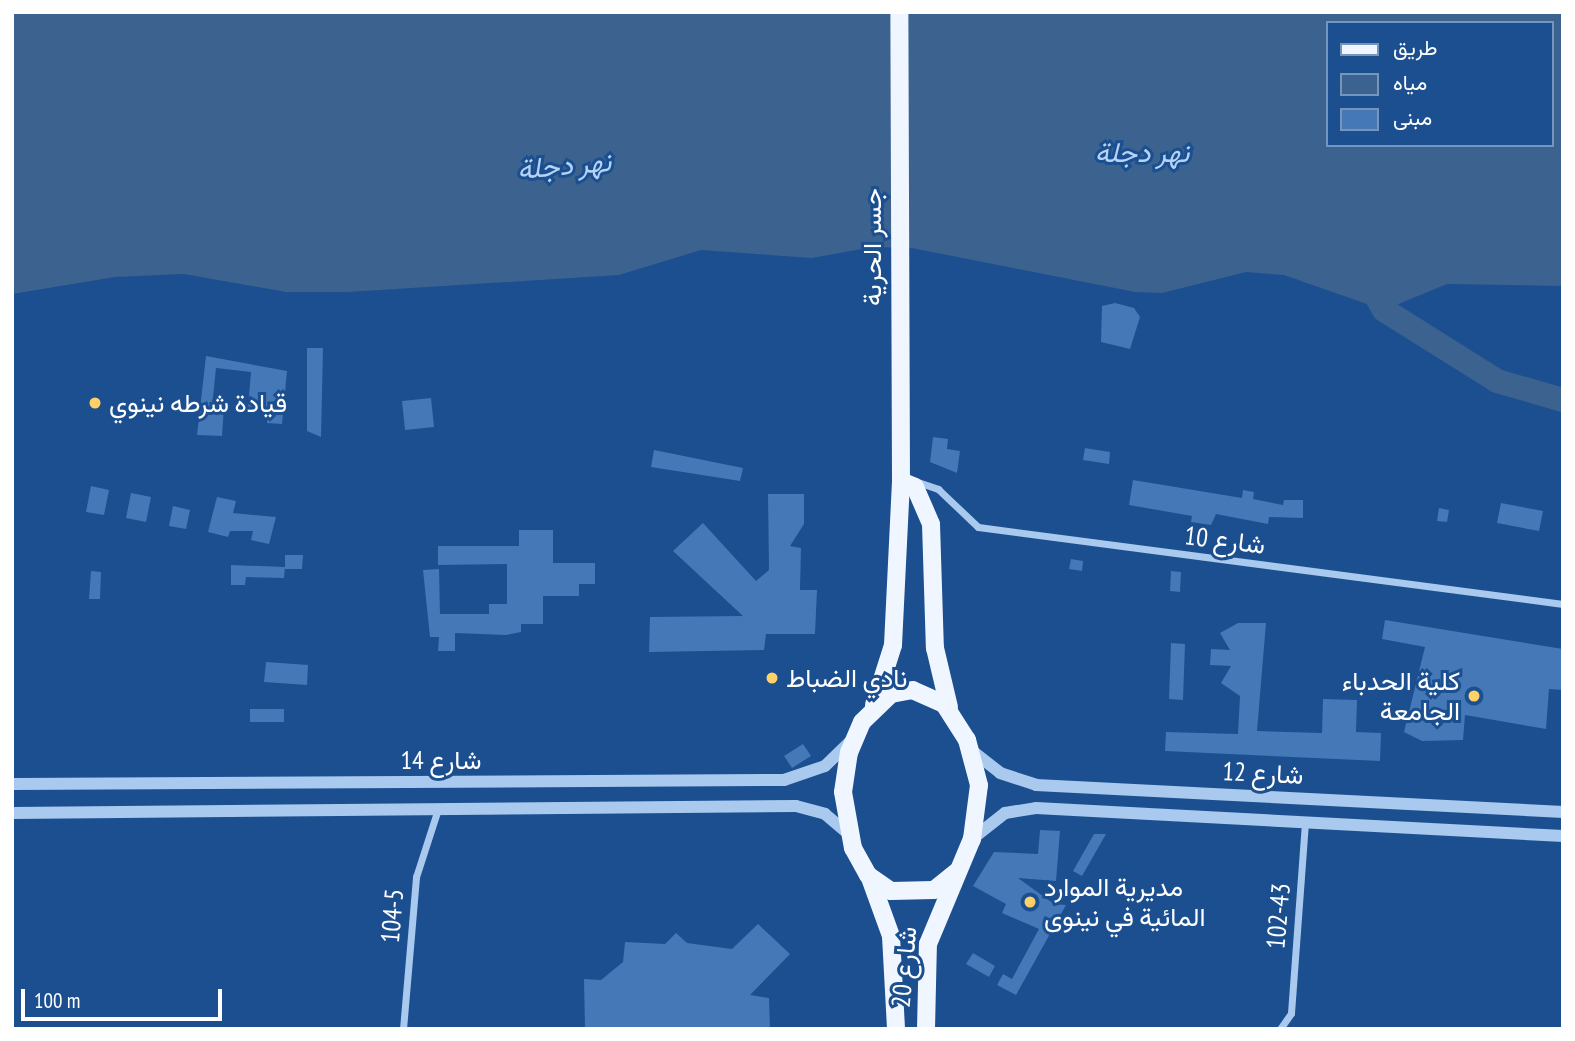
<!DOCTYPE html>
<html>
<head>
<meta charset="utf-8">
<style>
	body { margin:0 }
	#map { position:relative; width:1575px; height:1041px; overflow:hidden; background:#1b4f8f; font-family:"PT Sans Narrow",Vazirmatn,sans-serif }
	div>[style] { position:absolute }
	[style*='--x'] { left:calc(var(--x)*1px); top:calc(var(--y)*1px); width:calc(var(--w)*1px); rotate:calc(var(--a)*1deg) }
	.water>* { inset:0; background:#3c6290 }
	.river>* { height:24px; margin:-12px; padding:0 12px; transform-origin:12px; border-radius:12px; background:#3c6290 }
	.building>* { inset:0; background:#4478b7 }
	.minor>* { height:7px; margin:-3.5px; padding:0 3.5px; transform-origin:3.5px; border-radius:3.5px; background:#a9c9ee }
	.tertiary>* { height:12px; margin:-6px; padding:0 6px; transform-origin:6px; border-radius:6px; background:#a9c9ee }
	.primary>* { height:18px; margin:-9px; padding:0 9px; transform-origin:9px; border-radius:9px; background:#f0f6ff }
	.dots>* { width:19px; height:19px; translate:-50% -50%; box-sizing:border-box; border:4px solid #1b4f8f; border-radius:50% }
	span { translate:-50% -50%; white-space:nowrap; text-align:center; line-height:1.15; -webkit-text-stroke:6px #1b4f8f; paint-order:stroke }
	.street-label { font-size:26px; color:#fff }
	.poi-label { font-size:26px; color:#fff }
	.left { translate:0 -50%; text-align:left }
	.right { translate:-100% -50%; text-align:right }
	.water-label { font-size:28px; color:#b5d3f5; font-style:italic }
	.frame { position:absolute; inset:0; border:14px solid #fff; pointer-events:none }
	.legend { position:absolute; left:1326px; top:21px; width:228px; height:126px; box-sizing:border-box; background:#1b4f8f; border:2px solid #7695bc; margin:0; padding:9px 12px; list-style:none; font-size:21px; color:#fff }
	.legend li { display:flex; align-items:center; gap:14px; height:35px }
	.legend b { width:35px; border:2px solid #7695bc }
	.scale { position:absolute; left:21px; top:989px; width:201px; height:32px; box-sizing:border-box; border:4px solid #fff; border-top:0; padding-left:9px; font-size:21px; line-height:24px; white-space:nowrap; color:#fff; -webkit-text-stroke:5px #1b4f8f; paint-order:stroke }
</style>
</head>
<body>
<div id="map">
	<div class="water">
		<i style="clip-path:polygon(evenodd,12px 12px,1563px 12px,1563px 286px,1447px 284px,1384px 310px,1284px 275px,1246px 272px,1162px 293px,1135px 292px,912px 248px,873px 247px,812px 258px,701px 250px,619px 275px,348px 292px,286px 292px,184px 274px,115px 277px,12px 294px,12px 12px,1328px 23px,1552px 23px,1552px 145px,1328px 145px,1328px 23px)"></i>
	</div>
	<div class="river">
		<i style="--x:1368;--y:283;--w:31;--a:59"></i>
		<i style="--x:1384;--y:310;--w:133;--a:32.1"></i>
		<i style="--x:1497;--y:381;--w:69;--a:16.1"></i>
	</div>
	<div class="building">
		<i style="clip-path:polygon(1115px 303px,1134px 308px,1140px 317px,1130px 349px,1101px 342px,1102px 306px)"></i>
		<i style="clip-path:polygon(307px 348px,323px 348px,321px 437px,307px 431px)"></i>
		<i style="clip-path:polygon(206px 356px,287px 371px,282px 424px,267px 423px,268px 410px,248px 408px,251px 372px,216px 368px,212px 407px,224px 407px,222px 436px,197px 435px)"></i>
		<i style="clip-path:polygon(431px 398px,434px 427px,405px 430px,402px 401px)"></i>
		<i style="clip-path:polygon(933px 437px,948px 439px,947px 449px,960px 451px,957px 473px,930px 462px)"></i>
		<i style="clip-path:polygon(1085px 448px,1110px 452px,1109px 464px,1083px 460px)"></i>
		<i style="clip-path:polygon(654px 450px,743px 468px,740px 481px,651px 467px)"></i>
		<i style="clip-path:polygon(1133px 480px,1242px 498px,1243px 490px,1254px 492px,1253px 499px,1283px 505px,1284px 500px,1303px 500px,1303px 518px,1269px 517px,1268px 524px,1216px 514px,1211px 525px,1191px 522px,1192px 516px,1129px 505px)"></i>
		<i style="clip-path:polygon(91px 486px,109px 490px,104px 515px,86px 512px)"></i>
		<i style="clip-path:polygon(131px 493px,151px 497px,146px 522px,126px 518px)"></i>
		<i style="clip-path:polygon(768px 494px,804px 494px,804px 524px,790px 546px,801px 548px,800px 590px,817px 590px,815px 634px,766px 634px,764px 650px,649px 652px,650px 617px,743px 616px,673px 551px,703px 523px,756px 581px,769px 570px)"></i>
		<i style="clip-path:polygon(217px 497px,236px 501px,233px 513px,276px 517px,269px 544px,251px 540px,253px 531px,230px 531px,228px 537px,208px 532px)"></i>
		<i style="clip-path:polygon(1501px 503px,1543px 511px,1539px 531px,1497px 523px)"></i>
		<i style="clip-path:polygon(173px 506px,190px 510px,186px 529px,169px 526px)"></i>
		<i style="clip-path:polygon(1439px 508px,1449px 510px,1447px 522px,1437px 521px)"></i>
		<i style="clip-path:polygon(519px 530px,553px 530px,553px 563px,595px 563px,595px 584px,579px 584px,579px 596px,543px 596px,543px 624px,521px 624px,521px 632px,506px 635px,455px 633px,455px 651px,438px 651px,439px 637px,430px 637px,423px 570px,439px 569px,440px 614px,489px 614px,489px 604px,507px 604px,507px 564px,438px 565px,438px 546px,519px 546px)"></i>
		<i style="clip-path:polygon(285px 555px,303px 555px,302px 569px,285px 569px)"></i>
		<i style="clip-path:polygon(1071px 559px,1083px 561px,1082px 571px,1069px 569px)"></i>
		<i style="clip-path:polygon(231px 565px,285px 567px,284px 578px,246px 577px,245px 585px,231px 585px)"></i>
		<i style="clip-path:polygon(91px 571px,101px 572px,100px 599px,89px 599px)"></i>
		<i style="clip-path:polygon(1171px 571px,1181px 572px,1180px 592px,1170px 591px)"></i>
		<i style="clip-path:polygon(1385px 620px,1563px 649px,1563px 690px,1549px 689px,1546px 729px,1465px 715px,1463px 740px,1422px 741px,1404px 732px,1425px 647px,1382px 639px)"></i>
		<i style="clip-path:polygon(1238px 623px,1266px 623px,1257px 731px,1322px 733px,1323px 699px,1357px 700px,1356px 732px,1381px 733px,1380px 761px,1165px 751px,1166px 732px,1238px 734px,1240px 696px,1221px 683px,1231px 666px,1210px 665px,1211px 649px,1230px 650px,1220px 633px)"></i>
		<i style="clip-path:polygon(1171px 643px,1185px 644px,1183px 700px,1169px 699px)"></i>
		<i style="clip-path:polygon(266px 662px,308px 665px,307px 685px,264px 682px)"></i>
		<i style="clip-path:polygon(250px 709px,284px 709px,284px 722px,250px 722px)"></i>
		<i style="clip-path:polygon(803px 744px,811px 756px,792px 768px,784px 756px)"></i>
		<i style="clip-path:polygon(1040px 830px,1060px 831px,1056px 881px,1018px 878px,1054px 904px,1066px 905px,1016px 995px,997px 985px,1003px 974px,1012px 979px,1039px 929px,1002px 913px,1006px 904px,973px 886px,994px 852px,1038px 854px)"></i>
		<i style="clip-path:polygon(1094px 834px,1106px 834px,1082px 876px,1073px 871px)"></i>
		<i style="clip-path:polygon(758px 924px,790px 954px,750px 995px,769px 998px,770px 1029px,585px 1029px,584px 979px,601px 980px,623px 962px,625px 942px,665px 944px,676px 933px,687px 943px,732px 949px)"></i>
		<i style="clip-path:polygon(973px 953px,995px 966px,989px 977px,966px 964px)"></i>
	</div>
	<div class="minor">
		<i style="--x:912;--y:480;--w:28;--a:19"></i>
		<i style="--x:938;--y:489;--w:55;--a:43.5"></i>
		<i style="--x:978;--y:527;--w:590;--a:7.5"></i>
		<i style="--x:403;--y:1029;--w:153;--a:-85.1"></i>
		<i style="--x:416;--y:877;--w:71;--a:-72.1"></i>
		<i style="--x:1280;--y:1029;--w:19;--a:-55"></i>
		<i style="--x:1291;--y:1013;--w:191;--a:-85.8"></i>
	</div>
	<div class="tertiary">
		<i style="--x:971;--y:750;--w:37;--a:38"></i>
		<i style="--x:1000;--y:773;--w:38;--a:18"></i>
		<i style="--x:1036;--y:785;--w:528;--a:2.93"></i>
		<i style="--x:12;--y:784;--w:772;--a:-0.3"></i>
		<i style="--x:784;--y:780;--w:43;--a:-18.9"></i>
		<i style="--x:825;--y:766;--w:35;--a:-44"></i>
		<i style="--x:12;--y:813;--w:784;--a:-0.51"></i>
		<i style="--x:796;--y:806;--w:30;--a:15"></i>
		<i style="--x:825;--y:814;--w:30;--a:40"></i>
		<i style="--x:972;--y:839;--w:42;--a:-38.2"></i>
		<i style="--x:1005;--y:813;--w:31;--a:-9"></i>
		<i style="--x:1036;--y:808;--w:528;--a:3.04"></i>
	</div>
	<div class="primary">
		<i style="--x:901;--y:481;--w:15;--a:23"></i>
		<i style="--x:915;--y:487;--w:40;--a:66.6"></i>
		<i style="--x:931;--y:524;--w:124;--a:88.2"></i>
		<i style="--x:935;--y:648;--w:61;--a:76.7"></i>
		<i style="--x:874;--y:705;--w:63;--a:-72.4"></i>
		<i style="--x:893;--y:645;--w:164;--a:-87.2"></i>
		<i style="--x:901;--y:481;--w:469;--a:-90.2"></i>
		<i style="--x:870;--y:878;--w:62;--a:70.1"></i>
		<i style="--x:891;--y:936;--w:93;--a:86.9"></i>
		<i style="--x:926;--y:1029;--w:85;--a:-88.7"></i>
		<i style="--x:928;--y:944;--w:114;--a:-67.3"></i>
		<i style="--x:972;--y:839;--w:54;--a:-82.6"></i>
		<i style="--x:979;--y:785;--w:47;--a:-104.9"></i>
		<i style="--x:967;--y:740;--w:43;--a:-122.6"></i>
		<i style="--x:944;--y:704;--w:34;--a:-156"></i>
		<i style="--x:913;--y:690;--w:22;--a:170"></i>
		<i style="--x:891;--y:694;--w:40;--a:136"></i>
		<i style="--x:862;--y:722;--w:33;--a:113"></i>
		<i style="--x:849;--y:752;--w:40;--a:98.5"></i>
		<i style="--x:843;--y:792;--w:57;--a:79.9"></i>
		<i style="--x:853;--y:848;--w:31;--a:61"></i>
		<i style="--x:868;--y:875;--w:28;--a:35"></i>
		<i style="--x:891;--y:891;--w:43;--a:-1.3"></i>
		<i style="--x:934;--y:890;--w:28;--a:-39"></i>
	</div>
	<div class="dots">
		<i style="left:95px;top:403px;background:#ffd166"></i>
		<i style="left:772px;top:678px;background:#ffd166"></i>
		<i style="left:1474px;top:696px;background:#ffd166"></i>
		<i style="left:1030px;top:902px;background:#ffd166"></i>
	</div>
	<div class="street-label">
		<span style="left:872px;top:247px;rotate:-90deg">جسر الحرية</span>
		<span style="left:1225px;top:540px;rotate:7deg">شارع 10</span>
		<span style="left:441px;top:760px">شارع 14</span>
		<span style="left:1263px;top:773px;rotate:3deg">شارع 12</span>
		<span style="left:392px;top:916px;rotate:-85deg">104-5</span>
		<span style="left:1278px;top:916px;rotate:-85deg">102-43</span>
		<span style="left:904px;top:967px;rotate:-85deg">شارع 20</span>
	</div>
	<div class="poi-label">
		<span class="left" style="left:109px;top:403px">قيادة شرطه نينوي</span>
		<span class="left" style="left:786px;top:678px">نادي الضباط</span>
		<span class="right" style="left:1460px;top:696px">كلية الحدباء<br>الجامعة</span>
		<span class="left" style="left:1044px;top:902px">مديرية الموارد<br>المائية في نينوى</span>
	</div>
	<div class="water-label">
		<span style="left:1142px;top:152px">نهر دجلة</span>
		<span style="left:564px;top:165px;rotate:-5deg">نهر دجلة</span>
	</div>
	<div class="frame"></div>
	<ul class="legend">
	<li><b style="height:9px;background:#f0f6ff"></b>طريق</li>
	<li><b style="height:19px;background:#3c6290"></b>مياه</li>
	<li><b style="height:19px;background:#4478b7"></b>مبنى</li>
	</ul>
	<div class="scale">100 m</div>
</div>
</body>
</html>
